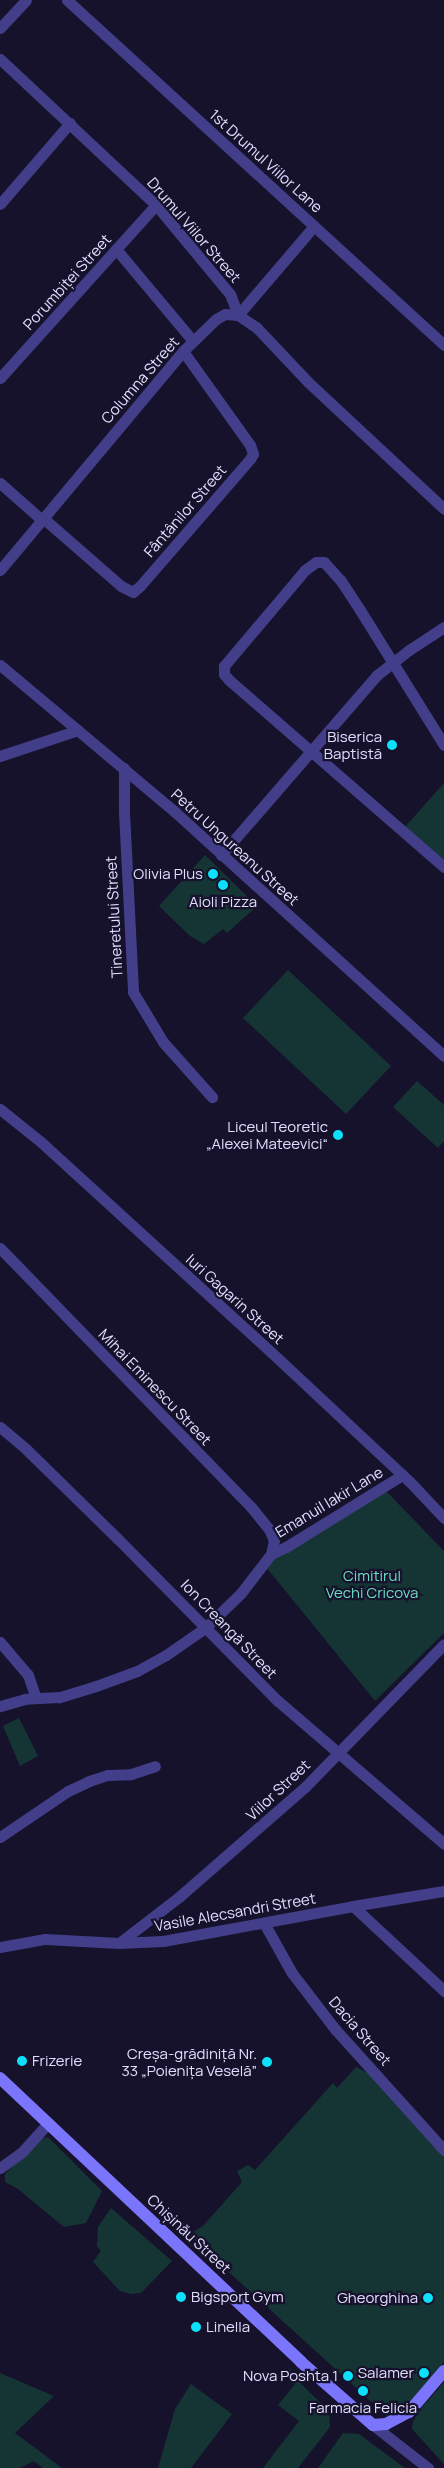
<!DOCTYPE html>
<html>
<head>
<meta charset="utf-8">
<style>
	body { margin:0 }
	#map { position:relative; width:444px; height:2468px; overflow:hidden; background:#16122b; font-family:Manrope,sans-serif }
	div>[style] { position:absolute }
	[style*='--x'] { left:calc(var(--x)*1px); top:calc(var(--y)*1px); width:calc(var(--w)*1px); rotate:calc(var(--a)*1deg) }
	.green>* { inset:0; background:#153534 }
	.street>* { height:11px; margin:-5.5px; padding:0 5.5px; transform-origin:5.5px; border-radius:5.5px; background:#423e89 }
	.secondary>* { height:12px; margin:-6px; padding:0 6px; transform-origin:6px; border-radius:6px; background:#7b75fc }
	.dots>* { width:14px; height:14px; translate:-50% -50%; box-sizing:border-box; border:2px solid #16122b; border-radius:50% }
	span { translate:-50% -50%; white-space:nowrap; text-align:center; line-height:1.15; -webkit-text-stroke:4.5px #16122b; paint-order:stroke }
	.street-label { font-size:15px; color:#e1ddfe }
	.poi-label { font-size:15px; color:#e1ddfe }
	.right { translate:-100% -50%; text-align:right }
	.left { translate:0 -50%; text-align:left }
	.park-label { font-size:15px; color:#68dfc3 }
</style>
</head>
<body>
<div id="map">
	<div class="green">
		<i style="clip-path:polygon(444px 783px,444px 861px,404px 828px)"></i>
		<i style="clip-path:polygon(205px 855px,257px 906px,227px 933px,223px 929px,204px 944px,190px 936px,159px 906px)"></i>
		<i style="clip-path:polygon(288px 970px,391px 1066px,346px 1114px,243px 1018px)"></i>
		<i style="clip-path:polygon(417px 1081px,444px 1105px,444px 1141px,438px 1148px,393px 1107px)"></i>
		<i style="clip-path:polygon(383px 1491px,388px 1493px,444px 1551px,444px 1633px,375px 1701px,266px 1567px,269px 1562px)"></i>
		<i style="clip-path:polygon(19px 1718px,38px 1756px,20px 1766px,3px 1726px)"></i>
		<i style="clip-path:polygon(356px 2067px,368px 2073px,444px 2155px,444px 2362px,407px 2406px,387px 2416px,188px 2235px,203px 2226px,242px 2182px,237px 2171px,248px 2165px,255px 2170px,333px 2083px,337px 2088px)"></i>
		<i style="clip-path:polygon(48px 2137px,102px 2191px,86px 2223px,64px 2227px,18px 2189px,5px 2182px,5px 2174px,41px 2139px)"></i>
		<i style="clip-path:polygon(111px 2208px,172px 2261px,141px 2293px,131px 2294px,120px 2291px,93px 2262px,101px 2251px,97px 2246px,98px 2227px)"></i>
		<i style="clip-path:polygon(290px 2368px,293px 2376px,329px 2411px,330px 2427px,298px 2468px,263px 2468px,299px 2421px,278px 2405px,295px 2384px,284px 2374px)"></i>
		<i style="clip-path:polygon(0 2373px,54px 2396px,15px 2433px,62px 2468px,43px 2468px,34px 2461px,20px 2468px,0 2468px)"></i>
		<i style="clip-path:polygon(444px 2382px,444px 2464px,412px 2429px,413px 2422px,419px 2411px)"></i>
		<i style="clip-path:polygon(191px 2384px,232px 2414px,191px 2468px,158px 2468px,175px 2409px)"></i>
		<i style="clip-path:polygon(343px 2433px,359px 2434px,405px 2468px,318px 2468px)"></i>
	</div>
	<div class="street">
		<i style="--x:67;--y:0;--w:511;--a:42.46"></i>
		<i style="--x:0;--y:28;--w:38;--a:-47"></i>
		<i style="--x:0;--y:59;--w:214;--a:43.1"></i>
		<i style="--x:156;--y:205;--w:116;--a:50.3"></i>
		<i style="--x:230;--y:294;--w:22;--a:69"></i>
		<i style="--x:238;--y:315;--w:23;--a:34"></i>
		<i style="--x:257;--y:328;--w:74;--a:46.6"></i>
		<i style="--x:308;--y:382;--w:186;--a:43"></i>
		<i style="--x:0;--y:204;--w:107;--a:-49.2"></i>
		<i style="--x:116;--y:249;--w:120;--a:50.1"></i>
		<i style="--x:238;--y:315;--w:117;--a:-49.5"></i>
		<i style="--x:0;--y:378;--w:233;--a:-48"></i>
		<i style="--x:0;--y:483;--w:56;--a:41.4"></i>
		<i style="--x:43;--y:518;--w:103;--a:41.1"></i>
		<i style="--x:121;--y:586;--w:13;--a:27"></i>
		<i style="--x:133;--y:592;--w:9;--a:-41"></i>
		<i style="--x:140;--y:586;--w:168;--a:-49.1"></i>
		<i style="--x:250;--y:459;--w:6;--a:-59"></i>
		<i style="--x:253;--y:454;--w:9;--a:-108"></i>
		<i style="--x:250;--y:445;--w:115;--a:-125.5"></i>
		<i style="--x:0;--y:570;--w:285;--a:-50.1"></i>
		<i style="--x:183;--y:351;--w:46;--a:-44.1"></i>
		<i style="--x:216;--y:319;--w:10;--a:-29"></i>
		<i style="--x:225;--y:314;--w:13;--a:4"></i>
		<i style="--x:0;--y:665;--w:229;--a:40"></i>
		<i style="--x:175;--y:812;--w:363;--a:42.2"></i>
		<i style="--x:444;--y:745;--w:159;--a:-121.9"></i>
		<i style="--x:360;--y:610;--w:35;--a:-123"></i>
		<i style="--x:341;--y:581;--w:25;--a:-132"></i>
		<i style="--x:324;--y:562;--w:8;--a:180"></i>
		<i style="--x:316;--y:562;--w:14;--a:144"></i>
		<i style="--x:305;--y:570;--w:126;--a:130.2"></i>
		<i style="--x:224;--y:666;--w:8;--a:90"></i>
		<i style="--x:224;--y:674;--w:8;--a:50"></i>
		<i style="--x:229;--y:680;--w:285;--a:41"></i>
		<i style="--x:0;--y:756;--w:82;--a:-18.4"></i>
		<i style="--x:124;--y:768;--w:44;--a:90"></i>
		<i style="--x:124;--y:812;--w:180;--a:87.1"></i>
		<i style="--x:133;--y:992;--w:58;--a:59"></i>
		<i style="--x:163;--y:1042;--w:74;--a:48.3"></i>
		<i style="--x:221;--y:855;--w:238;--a:-49.1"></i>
		<i style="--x:377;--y:675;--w:41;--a:-38"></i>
		<i style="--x:409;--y:650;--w:42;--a:-33.3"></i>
		<i style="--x:0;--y:1109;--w:53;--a:38.8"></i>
		<i style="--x:41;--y:1142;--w:311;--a:42.4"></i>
		<i style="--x:271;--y:1352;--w:190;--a:43.1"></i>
		<i style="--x:410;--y:1482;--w:50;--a:46.6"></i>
		<i style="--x:0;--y:1248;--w:361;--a:45.9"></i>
		<i style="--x:251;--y:1507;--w:28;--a:51"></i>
		<i style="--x:269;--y:1529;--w:12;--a:66"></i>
		<i style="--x:274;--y:1540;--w:14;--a:102"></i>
		<i style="--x:271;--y:1554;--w:49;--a:127.6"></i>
		<i style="--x:241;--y:1593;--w:50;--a:135.8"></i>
		<i style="--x:205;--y:1628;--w:47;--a:145.3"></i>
		<i style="--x:166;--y:1655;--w:33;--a:151"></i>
		<i style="--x:137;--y:1671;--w:44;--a:159.9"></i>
		<i style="--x:96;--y:1686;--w:39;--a:163"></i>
		<i style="--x:59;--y:1697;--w:34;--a:177"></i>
		<i style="--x:25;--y:1699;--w:26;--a:164"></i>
		<i style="--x:0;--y:1427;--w:34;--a:40"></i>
		<i style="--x:26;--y:1449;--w:129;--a:44.4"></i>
		<i style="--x:118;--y:1539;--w:228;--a:45.4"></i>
		<i style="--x:278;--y:1701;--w:219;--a:40.7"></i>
		<i style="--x:271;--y:1554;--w:17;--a:-25"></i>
		<i style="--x:286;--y:1547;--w:137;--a:-31.8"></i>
		<i style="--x:0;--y:1642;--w:43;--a:49.7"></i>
		<i style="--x:28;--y:1675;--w:24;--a:71"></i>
		<i style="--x:0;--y:1837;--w:82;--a:-34.1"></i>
		<i style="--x:68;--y:1791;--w:23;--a:-25"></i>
		<i style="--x:89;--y:1781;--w:19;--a:-18"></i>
		<i style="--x:107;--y:1775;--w:24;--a:-2"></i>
		<i style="--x:131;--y:1774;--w:25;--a:-18"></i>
		<i style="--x:353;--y:1906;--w:125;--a:43"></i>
		<i style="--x:264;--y:1923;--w:57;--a:60.8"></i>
		<i style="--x:292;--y:1973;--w:71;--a:52.5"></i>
		<i style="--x:335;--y:2029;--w:163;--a:48"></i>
		<i style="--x:119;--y:1943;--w:77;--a:-37.6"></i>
		<i style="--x:180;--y:1896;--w:166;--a:-41.1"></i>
		<i style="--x:305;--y:1787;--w:199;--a:-45.8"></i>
		<i style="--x:0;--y:1947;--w:46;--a:-10.1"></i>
		<i style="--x:45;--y:1939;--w:74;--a:3.1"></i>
		<i style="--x:119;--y:1943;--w:44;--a:-2.6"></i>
		<i style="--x:163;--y:1941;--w:193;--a:-10.4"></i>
		<i style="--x:353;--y:1906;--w:92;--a:-9.4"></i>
		<i style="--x:0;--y:2168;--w:29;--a:-36"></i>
		<i style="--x:23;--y:2151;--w:38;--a:-48"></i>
		<i style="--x:373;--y:2425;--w:70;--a:38"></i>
	</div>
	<div class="secondary">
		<i style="--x:0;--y:2078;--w:414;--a:43.3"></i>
		<i style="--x:301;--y:2362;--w:96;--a:41.2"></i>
		<i style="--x:373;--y:2425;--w:13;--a:-4"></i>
		<i style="--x:386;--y:2424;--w:26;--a:-28"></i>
		<i style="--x:409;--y:2412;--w:54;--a:-49.5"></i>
	</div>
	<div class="dots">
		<i style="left:392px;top:745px;background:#0ce0fa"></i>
		<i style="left:213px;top:874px;background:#0ce0fa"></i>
		<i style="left:223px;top:885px;background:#0ce0fa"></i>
		<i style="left:338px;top:1135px;background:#0ce0fa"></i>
		<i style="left:22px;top:2061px;background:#0ce0fa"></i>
		<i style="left:267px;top:2062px;background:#0ce0fa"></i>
		<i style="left:181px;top:2297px;background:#0ce0fa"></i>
		<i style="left:428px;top:2298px;background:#0ce0fa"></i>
		<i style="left:196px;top:2327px;background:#0ce0fa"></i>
		<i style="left:424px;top:2373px;background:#0ce0fa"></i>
		<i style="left:348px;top:2376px;background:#0ce0fa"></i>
		<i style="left:363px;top:2391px;background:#0ce0fa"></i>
	</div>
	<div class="street-label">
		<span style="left:266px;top:161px;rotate:42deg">1st Drumul Viilor Lane</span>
		<span style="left:194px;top:230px;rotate:49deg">Drumul Viilor Street</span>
		<span style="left:67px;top:282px;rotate:-48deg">Porumbiței Street</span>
		<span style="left:140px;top:380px;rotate:-49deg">Columna Street</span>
		<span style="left:185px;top:511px;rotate:-49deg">Fântânilor Street</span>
		<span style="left:235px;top:847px;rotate:42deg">Petru Ungureanu Street</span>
		<span style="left:114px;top:917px;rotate:-93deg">Tineretului Street</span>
		<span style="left:235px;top:1299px;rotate:42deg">Iuri Gagarin Street</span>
		<span style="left:155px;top:1387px;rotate:46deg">Mihai Eminescu Street</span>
		<span style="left:329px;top:1502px;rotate:-31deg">Emanuil Iakir Lane</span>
		<span style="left:229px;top:1629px;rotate:46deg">Ion Creangă Street</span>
		<span style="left:278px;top:1790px;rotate:-43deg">Viilor Street</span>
		<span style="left:235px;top:1912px;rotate:-10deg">Vasile Alecsandri Street</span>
		<span style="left:360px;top:2031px;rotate:49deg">Dacia Street</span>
		<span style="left:189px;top:2234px;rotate:43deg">Chișinău Street</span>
	</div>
	<div class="poi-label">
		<span class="right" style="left:382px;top:745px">Biserica<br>Baptistă</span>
		<span class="right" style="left:203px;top:874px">Olivia Plus</span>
		<span style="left:223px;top:902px">Aioli Pizza</span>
		<span class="right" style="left:328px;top:1135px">Liceul Teoretic<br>„Alexei Mateevici“</span>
		<span class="right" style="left:257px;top:2062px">Creșa-grădiniță Nr.<br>33 „Poienița Veselă”</span>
		<span class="left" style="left:32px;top:2061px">Frizerie</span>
		<span class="left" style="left:191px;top:2297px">Bigsport Gym</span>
		<span class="right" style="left:418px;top:2298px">Gheorghina</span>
		<span class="left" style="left:206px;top:2327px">Linella</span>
		<span class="right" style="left:414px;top:2373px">Salamer</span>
		<span class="right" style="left:338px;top:2376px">Nova Poshta 1</span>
		<span style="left:363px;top:2408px">Farmacia Felicia</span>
	</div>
	<div class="park-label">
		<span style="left:372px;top:1584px">Cimitirul<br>Vechi Cricova</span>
	</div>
</div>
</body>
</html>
